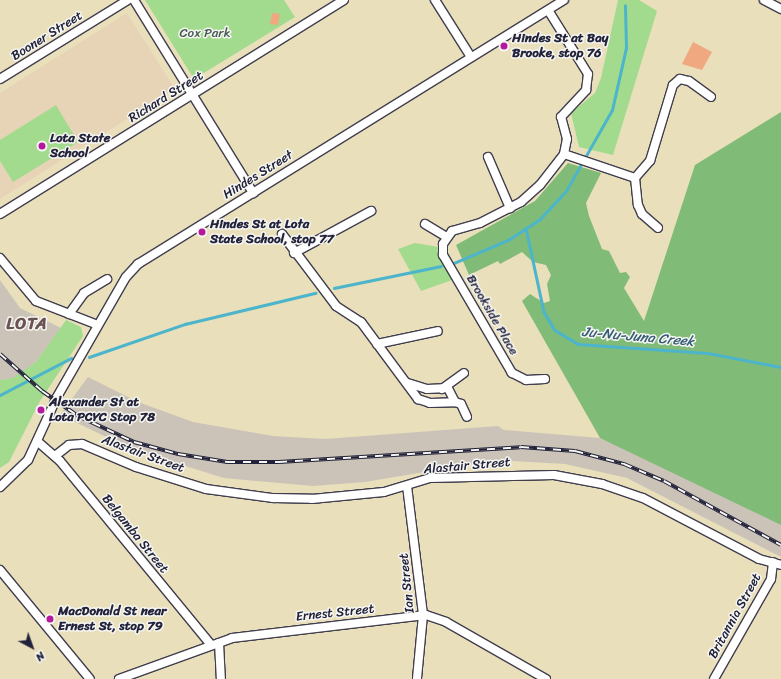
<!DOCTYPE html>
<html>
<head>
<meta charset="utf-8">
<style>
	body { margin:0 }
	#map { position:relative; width:781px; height:679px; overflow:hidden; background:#e9dfbb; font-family:Sriracha,sans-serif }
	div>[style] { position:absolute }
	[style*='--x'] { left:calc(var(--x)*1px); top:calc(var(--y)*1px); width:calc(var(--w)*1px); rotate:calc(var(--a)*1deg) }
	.built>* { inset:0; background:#e7d4b7 }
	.industrial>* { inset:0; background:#cbc3b8 }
	.green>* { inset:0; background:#a2db8d }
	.forest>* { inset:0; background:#81bb78 }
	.stream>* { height:2.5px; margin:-1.25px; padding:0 1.25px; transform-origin:1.25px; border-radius:1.25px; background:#4cb5cb }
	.building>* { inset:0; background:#f0a881 }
	.roads { filter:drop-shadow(1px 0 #403e4e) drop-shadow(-1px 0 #403e4e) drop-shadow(0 1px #403e4e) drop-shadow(0 -1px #403e4e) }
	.minor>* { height:8px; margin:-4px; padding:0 4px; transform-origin:4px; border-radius:4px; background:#fff }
	.rail>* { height:4px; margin-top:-2px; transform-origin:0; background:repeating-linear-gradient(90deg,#f6f6f2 0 8px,#22223b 0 16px); box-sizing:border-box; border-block:1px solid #22223b }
	.dots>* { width:11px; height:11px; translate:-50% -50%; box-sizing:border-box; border:2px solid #f6f6f2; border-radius:50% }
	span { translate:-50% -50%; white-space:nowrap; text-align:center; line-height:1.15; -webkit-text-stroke:3px #f6f6f2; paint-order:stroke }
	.park-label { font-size:13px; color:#485a54 }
	.street-label { font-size:13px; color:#22223b }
	.poi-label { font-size:13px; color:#22223b; font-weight:700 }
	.left { translate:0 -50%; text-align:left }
	.water-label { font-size:14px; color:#335d75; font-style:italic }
	.district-label { font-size:17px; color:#6a5154; font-weight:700; letter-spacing:1px }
	.north { position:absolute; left:12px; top:627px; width:40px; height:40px; -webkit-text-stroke:3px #f6f6f2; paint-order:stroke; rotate:139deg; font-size:11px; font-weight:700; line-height:16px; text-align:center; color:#22223b }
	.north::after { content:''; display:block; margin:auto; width:14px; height:18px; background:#22223b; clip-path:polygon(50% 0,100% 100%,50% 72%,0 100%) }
</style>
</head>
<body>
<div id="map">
	<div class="built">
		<i style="clip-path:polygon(127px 13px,175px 89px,0 199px,0 93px)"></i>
	</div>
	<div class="industrial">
		<i style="clip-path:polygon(0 280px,20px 308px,61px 328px,36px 362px,13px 379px,0 380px)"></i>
		<i style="clip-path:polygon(88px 377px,138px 402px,193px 422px,273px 436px,325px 439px,498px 426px,504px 430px,600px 438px,719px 490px,781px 525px,781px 557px,627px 478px,565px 464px,496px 460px,365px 482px,313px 486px,224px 478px,134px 450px,60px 415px)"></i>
	</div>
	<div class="green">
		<i style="clip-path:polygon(145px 0,284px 0,295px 17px,194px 79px)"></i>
		<i style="clip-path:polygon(618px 0,639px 0,657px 11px,613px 155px,579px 147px,571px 113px,595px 93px,601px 78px)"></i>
		<i style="clip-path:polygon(56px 105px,78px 142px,13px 182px,0 161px,0 140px)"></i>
		<i style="clip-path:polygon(415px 243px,439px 247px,440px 256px,452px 280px,421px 291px,398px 249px)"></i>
		<i style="clip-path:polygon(66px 320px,81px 327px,83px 336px,40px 401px,9px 462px,0 468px,0 380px,13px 378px,36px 362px)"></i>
	</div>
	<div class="forest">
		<i style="clip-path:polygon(781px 112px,781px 525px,600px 438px,522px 301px,530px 294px,544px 303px,550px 301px,547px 284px,551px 275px,546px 265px,533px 262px,522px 252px,500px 264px,498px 261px,469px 275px,456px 245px,535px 201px,568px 163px,601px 173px,586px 203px,589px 216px,602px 249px,609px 251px,620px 273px,626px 272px,630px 277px,624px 288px,644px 321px,695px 165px)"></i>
	</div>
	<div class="stream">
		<i style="--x:526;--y:228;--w:86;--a:77.9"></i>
		<i style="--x:544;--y:312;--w:21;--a:59"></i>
		<i style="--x:555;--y:330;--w:27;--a:31"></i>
		<i style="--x:578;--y:344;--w:130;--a:4"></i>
		<i style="--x:708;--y:353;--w:74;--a:10.9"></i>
		<i style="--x:454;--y:263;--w:59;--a:-23.1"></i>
		<i style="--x:508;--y:240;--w:37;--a:-33"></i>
		<i style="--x:539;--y:220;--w:40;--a:-47"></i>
		<i style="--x:566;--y:191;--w:93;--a:-60.4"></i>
		<i style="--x:612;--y:110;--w:64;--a:-77.3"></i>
		<i style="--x:626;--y:48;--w:42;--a:-91.4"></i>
		<i style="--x:334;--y:288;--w:109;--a:-11.6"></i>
		<i style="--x:89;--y:357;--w:102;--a:-19"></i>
		<i style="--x:185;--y:324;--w:134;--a:-13.4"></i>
		<i style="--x:0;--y:395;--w:80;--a:-27.5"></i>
	</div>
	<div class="building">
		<i style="clip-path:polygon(272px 13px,280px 14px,278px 25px,270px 24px)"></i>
		<i style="clip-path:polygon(693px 42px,712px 52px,702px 70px,682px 64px)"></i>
	</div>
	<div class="roads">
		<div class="minor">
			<i style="--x:134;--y:0;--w:227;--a:58.3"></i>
			<i style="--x:435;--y:0;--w:67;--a:57.7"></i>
			<i style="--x:764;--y:0;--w:19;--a:28"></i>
			<i style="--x:0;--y:79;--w:150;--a:-31.7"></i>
			<i style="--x:564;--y:154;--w:75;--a:18.7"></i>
			<i style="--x:635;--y:178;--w:23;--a:-49"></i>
			<i style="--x:650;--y:161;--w:79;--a:-73.2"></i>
			<i style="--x:673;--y:85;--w:9;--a:-41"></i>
			<i style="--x:680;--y:79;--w:9;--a:13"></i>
			<i style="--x:689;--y:81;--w:27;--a:36"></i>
			<i style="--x:488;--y:157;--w:56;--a:66.7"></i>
			<i style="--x:635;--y:178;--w:27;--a:84"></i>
			<i style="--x:638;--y:205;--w:10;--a:66"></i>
			<i style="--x:642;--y:214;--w:21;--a:41"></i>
			<i style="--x:0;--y:214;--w:405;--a:-31.9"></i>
			<i style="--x:425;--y:224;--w:23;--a:31"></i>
			<i style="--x:282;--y:234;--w:90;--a:53.1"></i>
			<i style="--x:336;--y:306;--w:30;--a:33"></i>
			<i style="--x:361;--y:322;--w:96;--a:53.5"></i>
			<i style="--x:418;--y:399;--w:13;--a:18"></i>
			<i style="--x:430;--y:403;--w:25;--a:-2"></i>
			<i style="--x:455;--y:402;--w:16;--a:-117"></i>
			<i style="--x:448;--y:388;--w:21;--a:177"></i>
			<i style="--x:427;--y:389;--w:21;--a:-163"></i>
			<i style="--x:294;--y:253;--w:88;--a:-28.6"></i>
			<i style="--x:0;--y:258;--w:56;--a:50.1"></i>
			<i style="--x:36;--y:301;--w:66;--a:21.2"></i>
			<i style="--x:69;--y:314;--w:26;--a:-54"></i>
			<i style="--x:84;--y:293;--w:27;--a:-31"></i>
			<i style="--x:377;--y:344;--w:62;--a:-12"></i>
			<i style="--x:545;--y:379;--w:19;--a:177"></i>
			<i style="--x:526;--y:380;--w:16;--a:-153"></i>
			<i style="--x:512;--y:373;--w:137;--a:-120.3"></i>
			<i style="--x:443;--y:255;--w:11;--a:-90"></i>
			<i style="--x:443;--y:244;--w:16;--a:-55"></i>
			<i style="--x:452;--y:231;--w:29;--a:-16"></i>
			<i style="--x:480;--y:223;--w:46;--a:-27.1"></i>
			<i style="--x:521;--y:202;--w:25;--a:-42"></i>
			<i style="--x:540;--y:185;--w:39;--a:-52"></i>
			<i style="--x:564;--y:154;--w:15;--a:-79"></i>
			<i style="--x:567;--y:139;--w:23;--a:-105"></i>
			<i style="--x:561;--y:117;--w:37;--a:-47"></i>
			<i style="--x:586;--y:90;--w:16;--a:-83"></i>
			<i style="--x:588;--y:74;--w:75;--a:-122"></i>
			<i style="--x:442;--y:389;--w:27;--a:-36"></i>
			<i style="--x:455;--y:402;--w:6;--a:18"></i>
			<i style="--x:461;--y:404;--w:14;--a:65"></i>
			<i style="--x:37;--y:441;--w:30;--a:41"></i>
			<i style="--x:60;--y:461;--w:238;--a:50.6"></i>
			<i style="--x:55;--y:456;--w:18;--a:-38"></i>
			<i style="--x:69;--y:445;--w:13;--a:-4"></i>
			<i style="--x:82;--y:444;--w:59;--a:23.1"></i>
			<i style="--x:136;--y:467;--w:73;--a:17.4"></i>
			<i style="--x:206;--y:489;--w:68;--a:7.7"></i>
			<i style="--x:273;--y:498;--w:39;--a:1"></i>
			<i style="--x:312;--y:499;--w:72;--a:-5.6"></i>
			<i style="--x:384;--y:492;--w:48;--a:-16.9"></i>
			<i style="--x:430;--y:478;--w:124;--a:-1.4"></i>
			<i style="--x:554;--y:475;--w:49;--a:10.6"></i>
			<i style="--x:602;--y:484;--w:43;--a:18.9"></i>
			<i style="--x:643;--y:498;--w:131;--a:27.7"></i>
			<i style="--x:759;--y:559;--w:23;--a:15"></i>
			<i style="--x:407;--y:486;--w:130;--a:82.9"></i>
			<i style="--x:423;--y:615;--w:64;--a:95.4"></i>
			<i style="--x:0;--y:487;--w:39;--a:-44"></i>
			<i style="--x:28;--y:460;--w:69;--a:-65.3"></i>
			<i style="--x:57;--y:397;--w:138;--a:-60.1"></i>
			<i style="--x:126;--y:277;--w:18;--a:-47"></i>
			<i style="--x:138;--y:264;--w:501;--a:-31.79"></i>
			<i style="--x:0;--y:570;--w:141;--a:50.5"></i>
			<i style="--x:219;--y:643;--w:36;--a:87"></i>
			<i style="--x:119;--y:679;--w:120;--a:-19.9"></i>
			<i style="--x:232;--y:638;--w:195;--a:-6.8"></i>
			<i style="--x:426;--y:615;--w:21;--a:19"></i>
			<i style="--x:446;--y:622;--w:115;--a:29.7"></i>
			<i style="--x:714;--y:679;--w:115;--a:-60.3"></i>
			<i style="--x:771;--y:579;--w:17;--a:-83"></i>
		</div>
	</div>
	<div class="rail">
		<i style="--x:0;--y:354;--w:56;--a:41.4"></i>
		<i style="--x:42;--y:391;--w:44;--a:34.8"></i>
		<i style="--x:78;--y:416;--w:62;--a:24.9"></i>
		<i style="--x:134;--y:442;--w:46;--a:15.3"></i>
		<i style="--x:178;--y:454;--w:50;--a:9.3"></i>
		<i style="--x:227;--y:462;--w:52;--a:0"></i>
		<i style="--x:279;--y:462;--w:242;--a:-3.5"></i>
		<i style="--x:521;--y:447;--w:54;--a:4.2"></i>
		<i style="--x:575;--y:451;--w:51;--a:14.9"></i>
		<i style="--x:624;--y:464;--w:43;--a:23"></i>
		<i style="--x:664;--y:481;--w:133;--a:28.7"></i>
	</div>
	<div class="dots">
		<i style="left:504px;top:46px;background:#b5179e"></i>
		<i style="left:42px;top:146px;background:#b5179e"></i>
		<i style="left:202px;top:232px;background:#b5179e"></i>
		<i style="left:41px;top:410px;background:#b5179e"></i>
		<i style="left:50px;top:619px;background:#b5179e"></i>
	</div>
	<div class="park-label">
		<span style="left:205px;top:33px">Cox Park</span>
	</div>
	<div class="street-label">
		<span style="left:47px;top:36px;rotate:-32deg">Booner Street</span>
		<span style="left:166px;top:97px;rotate:-32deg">Richard Street</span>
		<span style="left:258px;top:175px;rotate:-32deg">Hindes Street</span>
		<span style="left:492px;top:315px;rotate:60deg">Brookside Place</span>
		<span style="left:143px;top:454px;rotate:20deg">Alastair Street</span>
		<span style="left:467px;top:466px;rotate:-5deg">Alastair Street</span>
		<span style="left:135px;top:534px;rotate:51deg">Belgamba Street</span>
		<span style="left:407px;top:583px;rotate:-96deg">Ian Street</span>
		<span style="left:335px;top:613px;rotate:-6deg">Ernest Street</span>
		<span style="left:735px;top:616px;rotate:-61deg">Britannia Street</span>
	</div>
	<div class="poi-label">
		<span class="left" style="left:512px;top:46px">Hindes St at Bay<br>Brooke, stop 76</span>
		<span class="left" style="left:50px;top:146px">Lota State<br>School</span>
		<span class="left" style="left:210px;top:232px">Hindes St at Lota<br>State School, stop 77</span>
		<span class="left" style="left:49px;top:410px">Alexander St at<br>Lota PCYC Stop 78</span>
		<span class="left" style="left:58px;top:619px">MacDonald St near<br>Ernest St, stop 79</span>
	</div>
	<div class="water-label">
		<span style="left:638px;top:337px;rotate:5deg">Ju-Nu-Juna Creek</span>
	</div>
	<div class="district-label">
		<span style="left:27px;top:324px">LOTA</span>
	</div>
	<div class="north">N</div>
</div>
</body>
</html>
